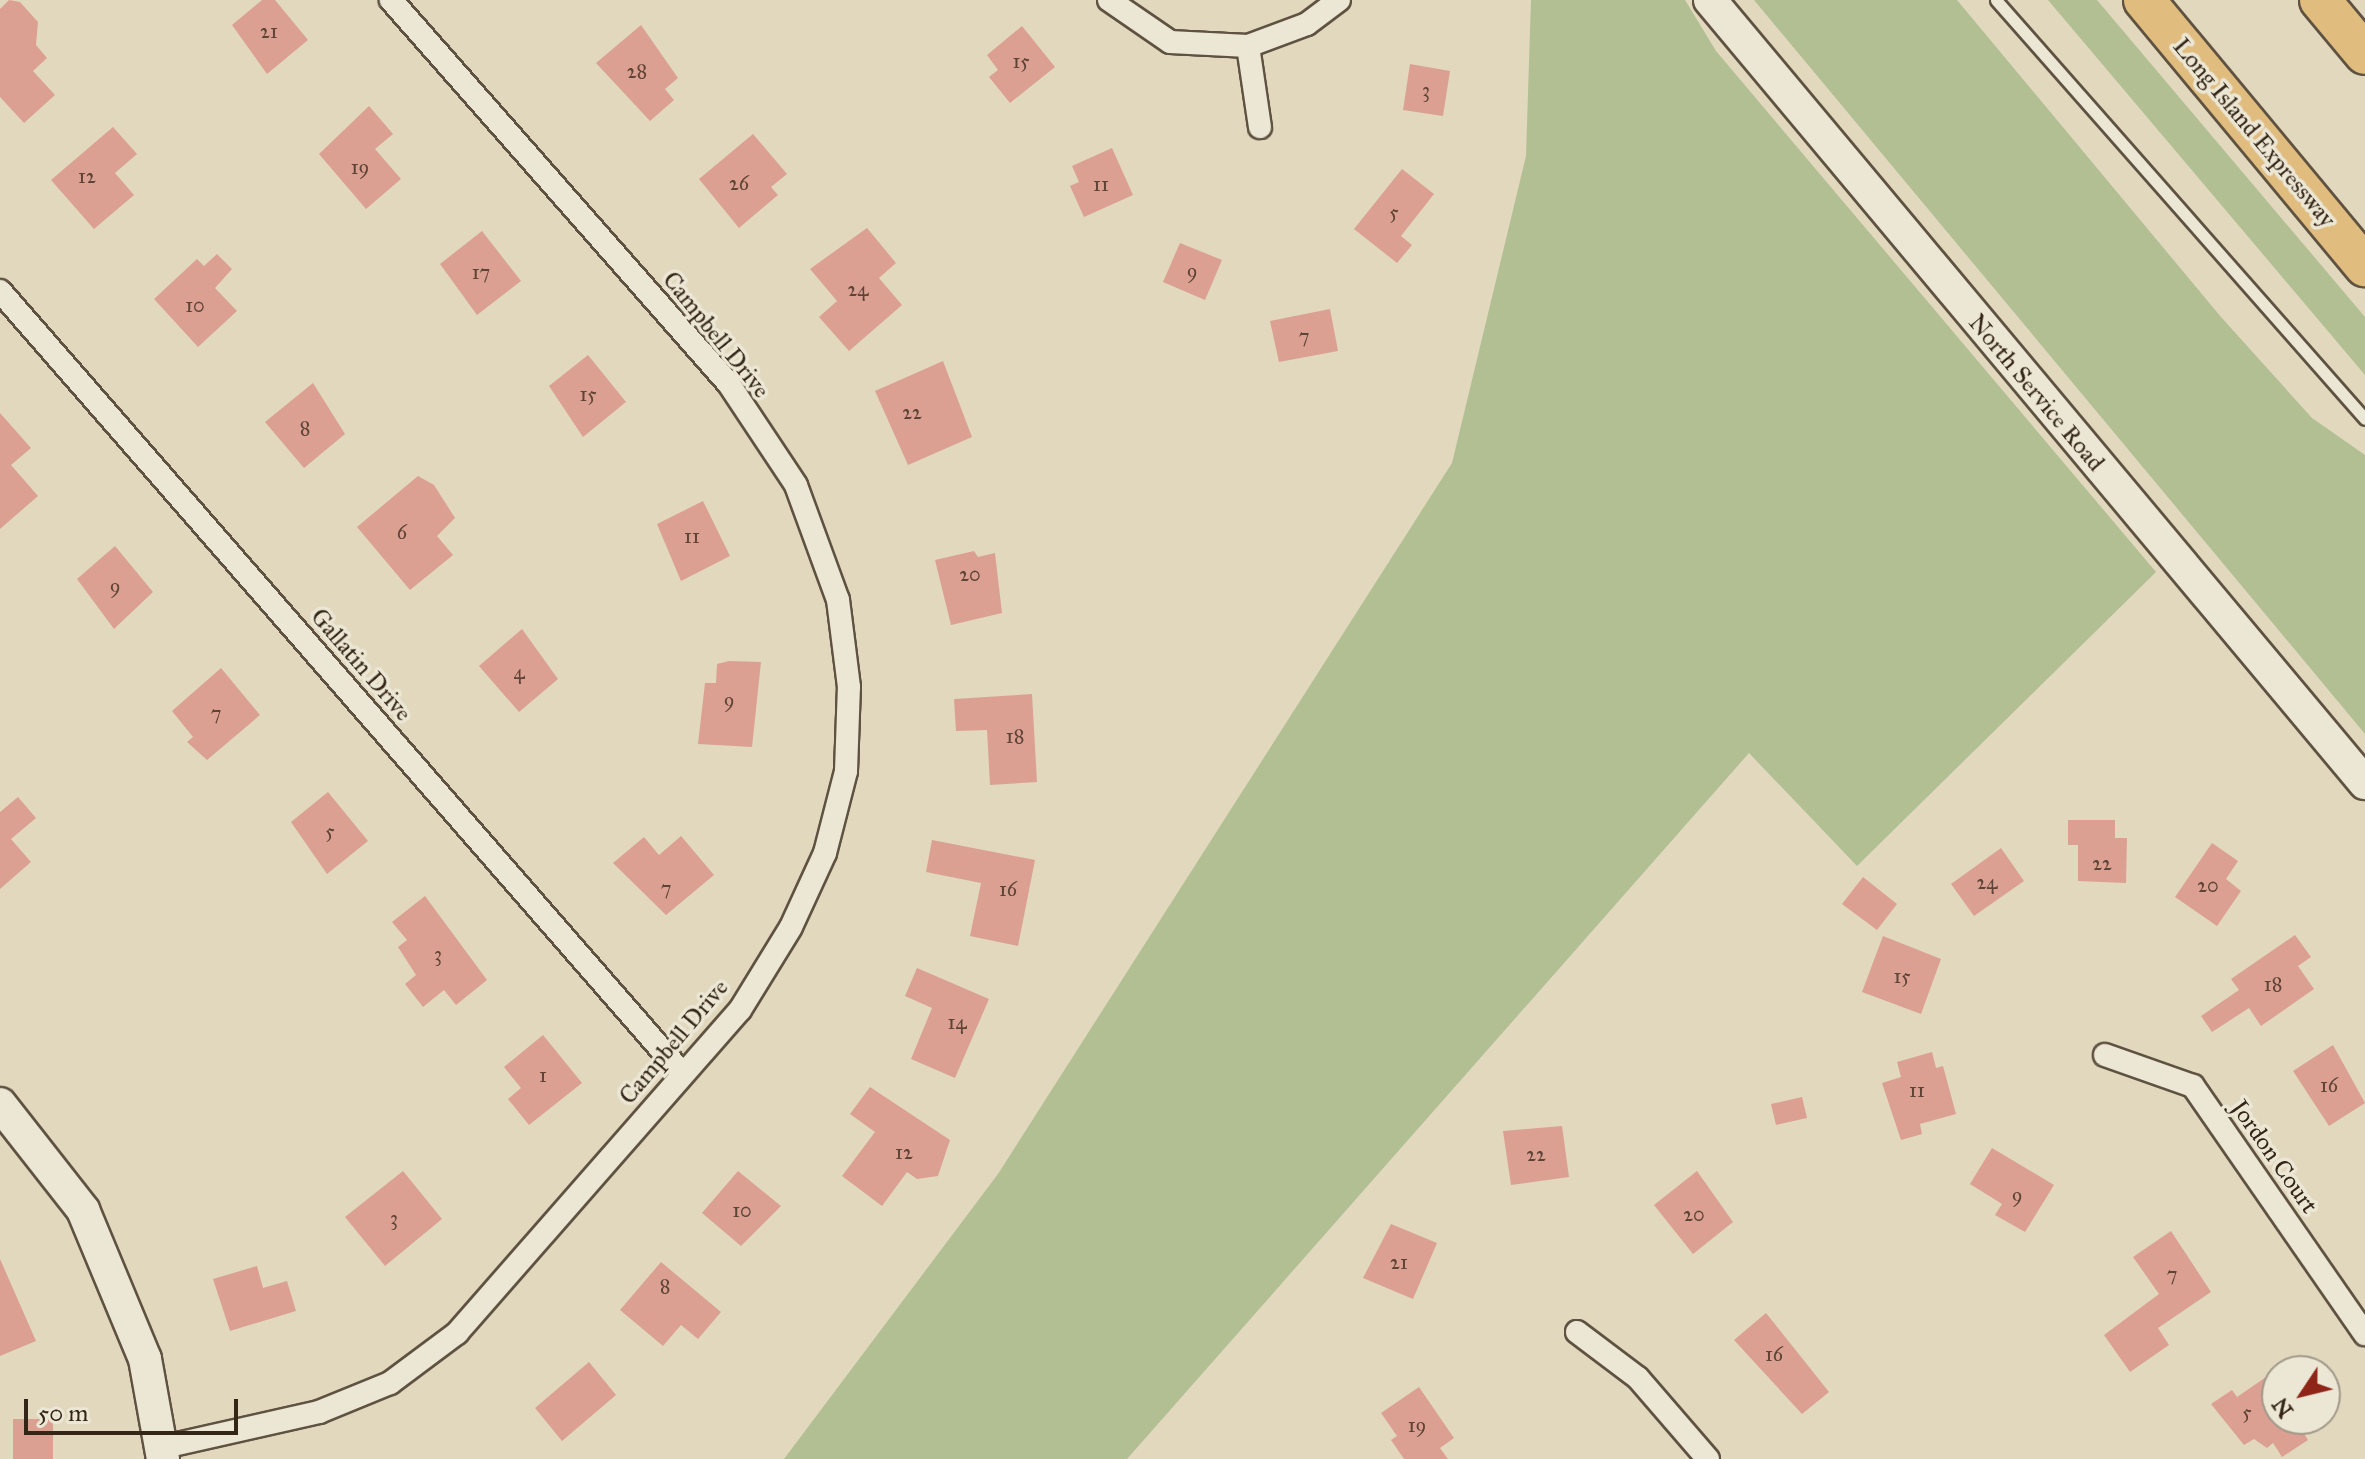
<!DOCTYPE html>
<html>
<head>
<meta charset="utf-8">
<style>
	body { margin:0 }
	#map { position:relative; width:2365px; height:1459px; overflow:hidden; background:#e1d8be; font-family:"IM FELL Great Primer",serif }
	div>[style] { position:absolute }
	[style*='--x'] { left:calc(var(--x)*1px); top:calc(var(--y)*1px); width:calc(var(--w)*1px); rotate:calc(var(--a)*1deg) }
	.green>* { inset:0; background:#b1bf93 }
	.building>* { inset:0; background:#dba092 }
	.roads { filter:drop-shadow(2px 0 #5f5241) drop-shadow(-2px 0 #5f5241) drop-shadow(0 2px #5f5241) drop-shadow(0 -2px #5f5241) }
	.lane>* { height:11px; margin:-5.5px; padding:0 5.5px; transform-origin:5.5px; border-radius:5.5px; background:#ece6d5 }
	.street>* { height:22px; margin:-11px; padding:0 11px; transform-origin:11px; border-radius:11px; background:#ece6d5 }
	.secondary>* { height:32px; margin:-16px; padding:0 16px; transform-origin:16px; border-radius:16px; background:#ece6d5 }
	.highway>* { height:40px; margin:-20px; padding:0 20px; transform-origin:20px; border-radius:20px; background:#e0bc7f }
	span { translate:-50% -50%; white-space:nowrap; text-align:center; line-height:1.15; -webkit-text-stroke:7px #ece6d5; paint-order:stroke }
	.number-label { font-size:20px; color:#5e4436 }
	.number-label span { -webkit-text-stroke-width:0 }
	.street-label { font-size:24px; color:#342617 }
	.north { position:absolute; left:2261px; top:1355px; width:80px; height:80px; box-sizing:border-box; background:#ece6d5; border:2px solid #a29989; border-radius:50%; rotate:235deg; font-size:22px; font-weight:700; line-height:32px; text-align:center; color:#342617 }
	.north::after { content:''; display:block; margin:auto; width:28px; height:36px; background:#8f2418; clip-path:polygon(50% 0,100% 100%,50% 72%,0 100%) }
	.scale { position:absolute; left:24px; top:1399px; width:214px; height:36px; box-sizing:border-box; border:4px solid #342617; border-top:0; padding-left:10px; font-size:24px; line-height:28px; white-space:nowrap; color:#342617; -webkit-text-stroke:6px #ece6d5; paint-order:stroke }
</style>
</head>
<body>
<div id="map">
	<div class="green">
		<i style="clip-path:polygon(1531px 0,1685px 0,1716px 51px,2156px 572px,1857px 866px,1749px 753px,1127px 1459px,784px 1459px,998px 1174px,1452px 463px,1526px 156px)"></i>
		<i style="clip-path:polygon(1754px 0,1957px 0,2221px 317px,2312px 418px,2365px 455px,2365px 734px)"></i>
		<i style="clip-path:polygon(2048px 0,2097px 0,2365px 317px,2365px 375px)"></i>
	</div>
	<div class="building">
		<i style="clip-path:polygon(9px 0,20px 2px,38px 22px,36px 45px,47px 58px,33px 71px,55px 95px,24px 123px,0 97px,0 9px)"></i>
		<i style="clip-path:polygon(262px 0,275px 0,308px 40px,267px 74px,232px 25px)"></i>
		<i style="clip-path:polygon(641px 25px,678px 78px,665px 89px,674px 100px,650px 121px,596px 63px)"></i>
		<i style="clip-path:polygon(1022px 26px,1055px 67px,1010px 103px,989px 77px,998px 70px,987px 55px)"></i>
		<i style="clip-path:polygon(1410px 64px,1450px 71px,1443px 116px,1403px 110px)"></i>
		<i style="clip-path:polygon(369px 106px,393px 134px,375px 149px,401px 179px,366px 209px,319px 154px)"></i>
		<i style="clip-path:polygon(113px 127px,137px 154px,115px 173px,134px 195px,94px 229px,51px 180px)"></i>
		<i style="clip-path:polygon(753px 134px,787px 174px,771px 187px,778px 195px,739px 228px,699px 179px)"></i>
		<i style="clip-path:polygon(1112px 148px,1133px 195px,1084px 217px,1070px 186px,1079px 182px,1072px 166px)"></i>
		<i style="clip-path:polygon(1402px 169px,1434px 194px,1401px 236px,1412px 245px,1397px 263px,1354px 229px)"></i>
		<i style="clip-path:polygon(867px 228px,896px 263px,879px 278px,902px 305px,849px 351px,819px 317px,837px 301px,810px 269px)"></i>
		<i style="clip-path:polygon(482px 231px,521px 281px,477px 315px,440px 264px)"></i>
		<i style="clip-path:polygon(1180px 243px,1222px 260px,1205px 300px,1163px 282px)"></i>
		<i style="clip-path:polygon(217px 254px,232px 269px,215px 288px,237px 311px,198px 347px,154px 299px,197px 259px,204px 266px)"></i>
		<i style="clip-path:polygon(1330px 309px,1338px 351px,1279px 362px,1270px 321px)"></i>
		<i style="clip-path:polygon(588px 355px,626px 402px,583px 437px,549px 386px)"></i>
		<i style="clip-path:polygon(943px 361px,972px 437px,908px 465px,875px 391px)"></i>
		<i style="clip-path:polygon(313px 383px,345px 434px,304px 468px,265px 422px)"></i>
		<i style="clip-path:polygon(0 413px,31px 448px,11px 465px,38px 496px,0 529px)"></i>
		<i style="clip-path:polygon(418px 476px,434px 485px,455px 518px,437px 536px,453px 555px,410px 590px,357px 527px)"></i>
		<i style="clip-path:polygon(703px 501px,730px 556px,681px 581px,657px 524px)"></i>
		<i style="clip-path:polygon(115px 546px,153px 592px,114px 629px,77px 579px)"></i>
		<i style="clip-path:polygon(974px 551px,978px 557px,995px 553px,1002px 613px,951px 625px,935px 560px)"></i>
		<i style="clip-path:polygon(522px 629px,558px 679px,519px 712px,479px 666px)"></i>
		<i style="clip-path:polygon(729px 661px,761px 662px,752px 747px,698px 744px,705px 683px,716px 683px,717px 664px)"></i>
		<i style="clip-path:polygon(221px 668px,260px 715px,207px 760px,187px 742px,193px 737px,172px 711px)"></i>
		<i style="clip-path:polygon(1032px 694px,1037px 782px,990px 785px,987px 730px,956px 731px,954px 699px)"></i>
		<i style="clip-path:polygon(328px 792px,368px 841px,327px 874px,291px 822px)"></i>
		<i style="clip-path:polygon(18px 797px,36px 818px,11px 839px,31px 862px,0 889px,0 812px)"></i>
		<i style="clip-path:polygon(2068px 820px,2115px 820px,2115px 838px,2127px 838px,2126px 883px,2078px 881px,2078px 845px,2068px 845px)"></i>
		<i style="clip-path:polygon(681px 836px,714px 875px,666px 915px,613px 863px,644px 837px,659px 855px)"></i>
		<i style="clip-path:polygon(932px 840px,1035px 860px,1018px 946px,970px 936px,981px 883px,926px 872px)"></i>
		<i style="clip-path:polygon(2212px 843px,2238px 861px,2226px 879px,2241px 891px,2217px 926px,2175px 897px)"></i>
		<i style="clip-path:polygon(2001px 848px,2024px 881px,1974px 916px,1951px 884px)"></i>
		<i style="clip-path:polygon(1863px 877px,1897px 904px,1877px 930px,1842px 904px)"></i>
		<i style="clip-path:polygon(425px 896px,487px 980px,456px 1005px,444px 990px,423px 1007px,405px 984px,416px 975px,398px 947px,407px 940px,392px 922px)"></i>
		<i style="clip-path:polygon(2295px 935px,2311px 957px,2298px 966px,2314px 989px,2261px 1026px,2249px 1008px,2212px 1032px,2201px 1016px,2239px 990px,2231px 979px)"></i>
		<i style="clip-path:polygon(1883px 936px,1941px 959px,1921px 1014px,1862px 992px)"></i>
		<i style="clip-path:polygon(917px 968px,989px 999px,955px 1078px,911px 1059px,932px 1008px,905px 996px)"></i>
		<i style="clip-path:polygon(543px 1035px,582px 1083px,529px 1125px,508px 1099px,521px 1088px,504px 1067px)"></i>
		<i style="clip-path:polygon(2333px 1045px,2365px 1103px,2329px 1126px,2293px 1071px)"></i>
		<i style="clip-path:polygon(1932px 1052px,1936px 1068px,1943px 1066px,1956px 1114px,1920px 1124px,1922px 1134px,1901px 1140px,1882px 1083px,1901px 1077px,1897px 1062px)"></i>
		<i style="clip-path:polygon(870px 1087px,950px 1140px,938px 1176px,917px 1179px,907px 1172px,882px 1206px,842px 1176px,875px 1132px,850px 1114px)"></i>
		<i style="clip-path:polygon(1802px 1097px,1807px 1118px,1776px 1125px,1771px 1104px)"></i>
		<i style="clip-path:polygon(1562px 1126px,1569px 1177px,1511px 1185px,1503px 1131px)"></i>
		<i style="clip-path:polygon(1992px 1148px,2054px 1185px,2025px 1232px,1995px 1215px,2002px 1204px,1970px 1184px)"></i>
		<i style="clip-path:polygon(403px 1171px,442px 1219px,385px 1266px,345px 1217px)"></i>
		<i style="clip-path:polygon(738px 1171px,781px 1206px,741px 1246px,702px 1213px)"></i>
		<i style="clip-path:polygon(1697px 1171px,1733px 1222px,1693px 1254px,1654px 1205px)"></i>
		<i style="clip-path:polygon(1391px 1224px,1437px 1243px,1413px 1299px,1363px 1278px)"></i>
		<i style="clip-path:polygon(2171px 1231px,2211px 1292px,2158px 1328px,2169px 1345px,2130px 1372px,2104px 1335px,2159px 1294px,2133px 1257px)"></i>
		<i style="clip-path:polygon(0 1259px,36px 1341px,0 1356px)"></i>
		<i style="clip-path:polygon(661px 1262px,721px 1312px,698px 1339px,681px 1325px,663px 1346px,620px 1310px)"></i>
		<i style="clip-path:polygon(257px 1266px,263px 1288px,287px 1281px,296px 1311px,230px 1331px,213px 1279px)"></i>
		<i style="clip-path:polygon(1766px 1313px,1829px 1392px,1802px 1414px,1734px 1340px)"></i>
		<i style="clip-path:polygon(589px 1362px,616px 1395px,562px 1441px,535px 1408px)"></i>
		<i style="clip-path:polygon(2269px 1375px,2277px 1388px,2277px 1419px,2308px 1419px,2299px 1425px,2308px 1440px,2282px 1457px,2273px 1443px,2267px 1448px,2254px 1439px,2244px 1445px,2211px 1404px,2232px 1390px,2237px 1397px)"></i>
		<i style="clip-path:polygon(1419px 1387px,1454px 1438px,1440px 1448px,1448px 1459px,1404px 1459px,1391px 1440px,1397px 1436px,1381px 1413px)"></i>
		<i style="clip-path:polygon(13px 1419px,53px 1419px,53px 1459px,13px 1459px)"></i>
	</div>
	<div class="roads">
		<div class="lane">
			<i style="--x:1996;--y:0;--w:558;--a:48.63"></i>
		</div>
		<div class="street">
			<i style="--x:1109;--y:0;--w:74;--a:34.5"></i>
			<i style="--x:1170;--y:42;--w:78;--a:2.9"></i>
			<i style="--x:1248;--y:46;--w:63;--a:-20.4"></i>
			<i style="--x:1307;--y:24;--w:40;--a:-37"></i>
			<i style="--x:1248;--y:46;--w:82;--a:81.6"></i>
			<i style="--x:0;--y:291;--w:1038;--a:48.91"></i>
			<i style="--x:2105;--y:1055;--w:93;--a:19.4"></i>
			<i style="--x:2193;--y:1086;--w:302;--a:55.3"></i>
			<i style="--x:1577;--y:1332;--w:76;--a:37"></i>
			<i style="--x:1638;--y:1378;--w:107;--a:49.2"></i>
			<i style="--x:164;--y:1447;--w:159;--a:-12.7"></i>
			<i style="--x:319;--y:1412;--w:77;--a:-22.2"></i>
			<i style="--x:390;--y:1383;--w:84;--a:-36.7"></i>
			<i style="--x:457;--y:1333;--w:429;--a:-48.8"></i>
			<i style="--x:740;--y:1010;--w:97;--a:-58.4"></i>
			<i style="--x:791;--y:927;--w:81;--a:-65.3"></i>
			<i style="--x:825;--y:853;--w:85;--a:-75.6"></i>
			<i style="--x:846;--y:771;--w:84;--a:-88"></i>
			<i style="--x:849;--y:687;--w:88;--a:-97.2"></i>
			<i style="--x:838;--y:600;--w:122;--a:-110.1"></i>
			<i style="--x:796;--y:485;--w:121;--a:-123.6"></i>
			<i style="--x:729;--y:384;--w:512;--a:-131.35"></i>
		</div>
		<div class="secondary">
			<i style="--x:1710;--y:0;--w:1021;--a:50.09"></i>
			<i style="--x:0;--y:1104;--w:135;--a:51.9"></i>
			<i style="--x:83;--y:1210;--w:161;--a:67.4"></i>
			<i style="--x:145;--y:1359;--w:102;--a:79.8"></i>
		</div>
		<div class="highway">
			<i style="--x:2144;--y:0;--w:346;--a:50.3"></i>
			<i style="--x:2320;--y:0;--w:70;--a:50.2"></i>
		</div>
	</div>
	<div class="number-label">
		<span style="left:269px;top:31px">21</span>
		<span style="left:1021px;top:61px">15</span>
		<span style="left:637px;top:71px">28</span>
		<span style="left:1426px;top:90px">3</span>
		<span style="left:360px;top:167px">19</span>
		<span style="left:87px;top:176px">12</span>
		<span style="left:739px;top:183px">26</span>
		<span style="left:1101px;top:184px">11</span>
		<span style="left:1394px;top:212px">5</span>
		<span style="left:1192px;top:271px">9</span>
		<span style="left:481px;top:272px">17</span>
		<span style="left:858px;top:289px">24</span>
		<span style="left:195px;top:305px">10</span>
		<span style="left:1304px;top:336px">7</span>
		<span style="left:588px;top:394px">15</span>
		<span style="left:912px;top:412px">22</span>
		<span style="left:305px;top:428px">8</span>
		<span style="left:402px;top:532px">6</span>
		<span style="left:692px;top:536px">11</span>
		<span style="left:970px;top:574px">20</span>
		<span style="left:115px;top:586px">9</span>
		<span style="left:519px;top:672px">4</span>
		<span style="left:729px;top:700px">9</span>
		<span style="left:216px;top:713px">7</span>
		<span style="left:1015px;top:736px">18</span>
		<span style="left:330px;top:831px">5</span>
		<span style="left:2102px;top:863px">22</span>
		<span style="left:1987px;top:882px">24</span>
		<span style="left:2208px;top:885px">20</span>
		<span style="left:666px;top:888px">7</span>
		<span style="left:1008px;top:889px">16</span>
		<span style="left:438px;top:954px">3</span>
		<span style="left:1902px;top:976px">15</span>
		<span style="left:2273px;top:984px">18</span>
		<span style="left:957px;top:1022px">14</span>
		<span style="left:543px;top:1075px">1</span>
		<span style="left:2329px;top:1085px">16</span>
		<span style="left:1917px;top:1090px">11</span>
		<span style="left:904px;top:1152px">12</span>
		<span style="left:1536px;top:1154px">22</span>
		<span style="left:2017px;top:1195px">9</span>
		<span style="left:742px;top:1210px">10</span>
		<span style="left:1694px;top:1214px">20</span>
		<span style="left:394px;top:1218px">3</span>
		<span style="left:1399px;top:1262px">21</span>
		<span style="left:2172px;top:1274px">7</span>
		<span style="left:665px;top:1286px">8</span>
		<span style="left:1774px;top:1354px">16</span>
		<span style="left:2247px;top:1412px">5</span>
		<span style="left:1417px;top:1425px">19</span>
	</div>
	<div class="street-label">
		<span style="left:2254px;top:133px;rotate:50deg">Long Island Expressway</span>
		<span style="left:716px;top:335px;rotate:51deg">Campbell Drive</span>
		<span style="left:2036px;top:393px;rotate:50deg">North Service Road</span>
		<span style="left:361px;top:665px;rotate:49deg">Gallatin Drive</span>
		<span style="left:674px;top:1042px;rotate:-50deg">Campbell Drive</span>
		<span style="left:2274px;top:1157px;rotate:55deg">Jordon Court</span>
	</div>
	<div class="north">N</div>
	<div class="scale">50 m</div>
</div>
</body>
</html>
